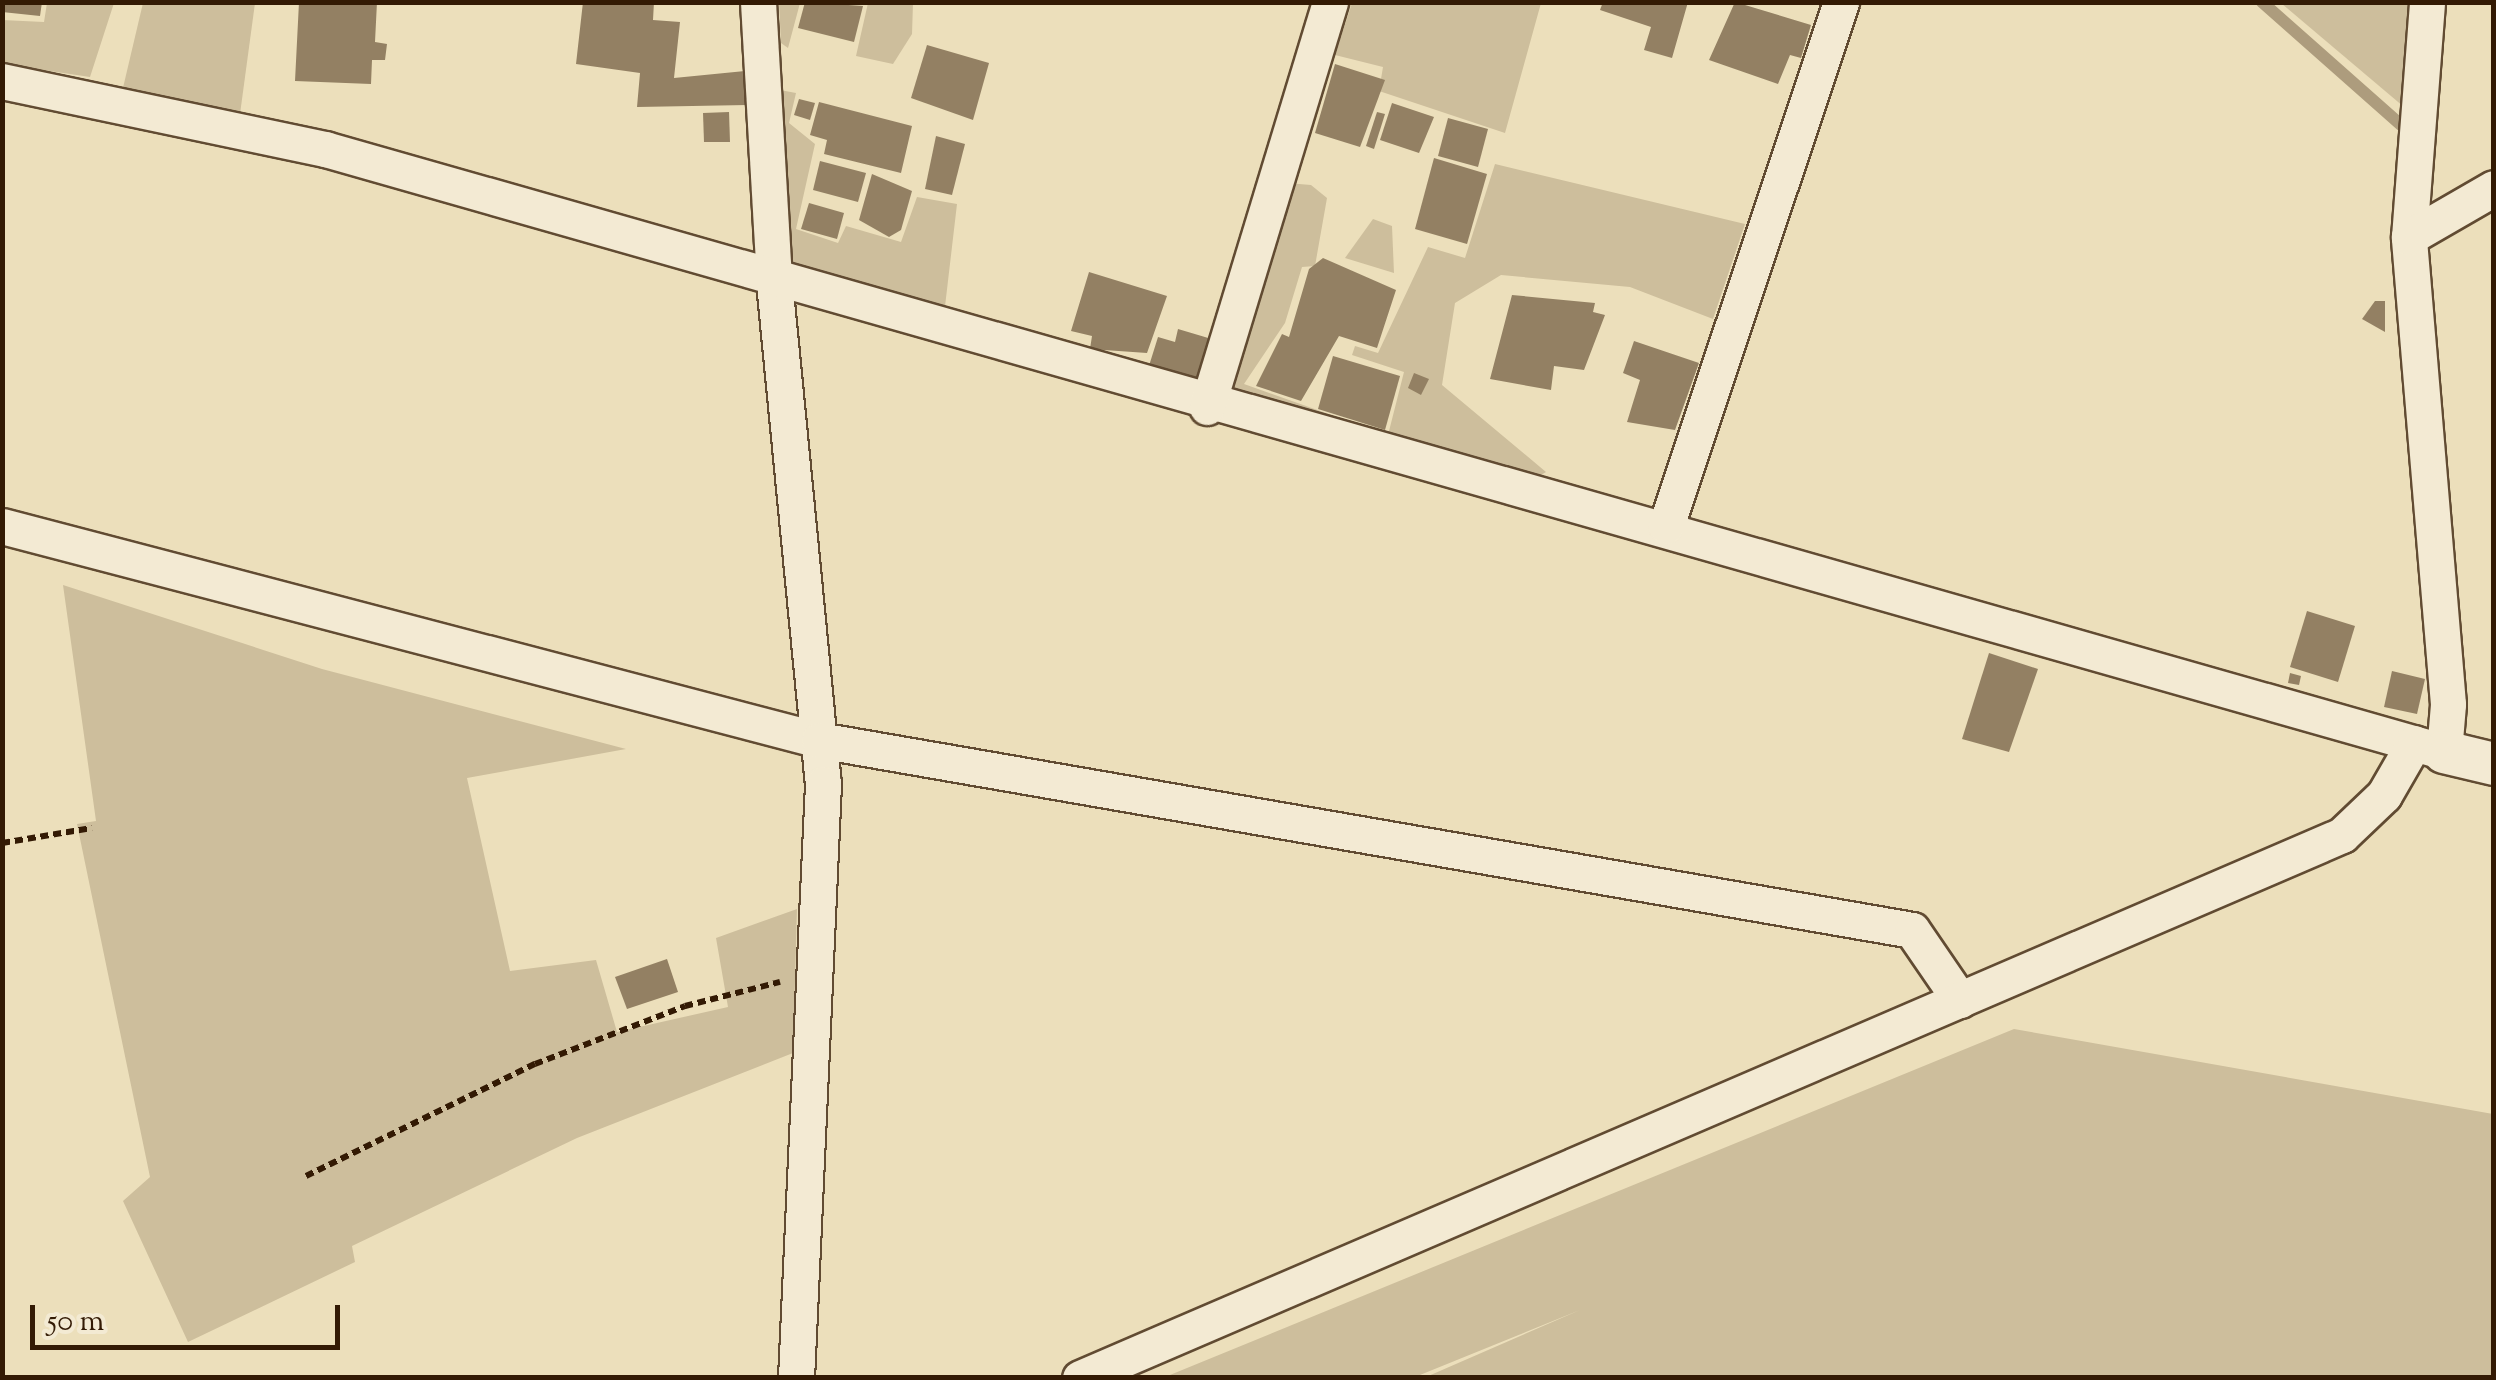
<!DOCTYPE html>
<html>
<head>
<meta charset="utf-8">
<style>
	body { margin:0 }
	#map { position:relative; width:2496px; height:1380px; overflow:hidden; background:#ecdfbb; font-family:"Sorts Mill Goudy",serif }
	div>[style] { position:absolute }
	[style*='--x'] { left:calc(var(--x)*1px); top:calc(var(--y)*1px); width:calc(var(--w)*1px); rotate:calc(var(--a)*1deg) }
	.green>* { inset:0; background:#cdbe9c }
	.stream>* { height:12px; margin:-6px; padding:0 6px; transform-origin:6px; border-radius:6px; background:#ad9c7d }
	.building>* { inset:0; background:#938063 }
	.path>* { height:6px; margin-top:-3px; transform-origin:0; background:repeating-linear-gradient(90deg,#331a04 0 8px,transparent 0 13px) }
	.roads { filter:drop-shadow(2px 0 #614b32) drop-shadow(-2px 0 #614b32) drop-shadow(0 2px #614b32) drop-shadow(0 -2px #614b32) }
	.minor>* { height:35px; margin:-17.5px; padding:0 17.5px; transform-origin:17.5px; border-radius:17.5px; background:#f3ead3 }
	.tertiary>* { height:42px; margin:-21px; padding:0 21px; transform-origin:21px; border-radius:21px; background:#f3ead3 }
	span { translate:-50% -50%; white-space:nowrap; text-align:center; line-height:1.15; -webkit-text-stroke:9px #f3ead3; paint-order:stroke }
	.frame { position:absolute; inset:0; border:5px solid #331a04; pointer-events:none }
	.scale { position:absolute; left:30px; top:1305px; width:310px; height:45px; box-sizing:border-box; border:5px solid #331a04; border-top:0; padding-left:12px; font-size:30px; line-height:35px; white-space:nowrap; color:#331a04; -webkit-text-stroke:8px #f3ead3; paint-order:stroke }
</style>
</head>
<body>
<div id="map">
	<div class="green">
		<i style="clip-path:polygon(47px 3px,114px 3px,90px 77px,3px 64px,2px 20px,44px 22px)"></i>
		<i style="clip-path:polygon(143px 3px,255px 3px,240px 114px,122px 92px)"></i>
		<i style="clip-path:polygon(779px 3px,800px 3px,788px 48px,781px 43px)"></i>
		<i style="clip-path:polygon(868px 3px,913px 3px,912px 34px,893px 64px,856px 56px)"></i>
		<i style="clip-path:polygon(1352px 3px,1541px 3px,1505px 133px,1379px 91px,1383px 67px,1335px 55px)"></i>
		<i style="clip-path:polygon(2281px 3px,2413px 3px,2404px 107px)"></i>
		<i style="clip-path:polygon(780px 90px,796px 93px,789px 123px,815px 144px,796px 229px,838px 243px,846px 226px,901px 242px,917px 197px,957px 204px,944px 315px,785px 266px)"></i>
		<i style="clip-path:polygon(1495px 164px,1745px 224px,1713px 319px,1630px 287px,1501px 275px,1455px 303px,1442px 385px,1546px 472px,1531px 481px,1226px 396px,1287px 183px,1311px 185px,1327px 198px,1315px 266px,1302px 267px,1285px 323px,1244px 384px,1388px 435px,1404px 372px,1352px 355px,1355px 346px,1378px 353px,1428px 247px,1465px 258px)"></i>
		<i style="clip-path:polygon(1373px 219px,1392px 226px,1394px 273px,1345px 258px)"></i>
		<i style="clip-path:polygon(63px 585px,322px 669px,626px 749px,467px 778px,510px 971px,596px 960px,617px 1032px,728px 1007px,716px 938px,797px 909px,793px 1053px,577px 1138px,352px 1246px,355px 1262px,188px 1342px,123px 1201px,150px 1177px,77px 824px,96px 821px)"></i>
		<i style="clip-path:polygon(2014px 1029px,2493px 1114px,2493px 1377px,1426px 1377px,1580px 1310px,1415px 1377px,1165px 1377px)"></i>
	</div>
	<div class="stream">
		<i style="--x:2262;--y:2;--w:186;--a:41.5"></i>
	</div>
	<div class="building">
		<i style="clip-path:polygon(2px 2px,42px 2px,40px 16px,2px 12px)"></i>
		<i style="clip-path:polygon(299px 2px,377px 2px,375px 42px,387px 44px,385px 60px,372px 60px,371px 84px,295px 81px)"></i>
		<i style="clip-path:polygon(583px 2px,654px 2px,653px 20px,680px 22px,674px 78px,745px 71px,747px 105px,637px 107px,640px 73px,576px 64px)"></i>
		<i style="clip-path:polygon(805px 2px,863px 6px,854px 42px,798px 28px)"></i>
		<i style="clip-path:polygon(1603px 2px,1688px 2px,1672px 58px,1644px 50px,1651px 27px,1600px 10px)"></i>
		<i style="clip-path:polygon(1735px 2px,1811px 25px,1801px 58px,1790px 55px,1778px 84px,1709px 60px)"></i>
		<i style="clip-path:polygon(927px 45px,989px 63px,973px 120px,911px 98px)"></i>
		<i style="clip-path:polygon(1335px 64px,1385px 80px,1360px 147px,1315px 133px)"></i>
		<i style="clip-path:polygon(799px 99px,815px 103px,810px 120px,794px 115px)"></i>
		<i style="clip-path:polygon(819px 102px,912px 126px,901px 173px,824px 154px,827px 140px,810px 135px)"></i>
		<i style="clip-path:polygon(1392px 103px,1434px 117px,1419px 153px,1380px 140px)"></i>
		<i style="clip-path:polygon(729px 112px,730px 142px,704px 142px,703px 113px)"></i>
		<i style="clip-path:polygon(1377px 112px,1385px 114px,1374px 149px,1366px 146px)"></i>
		<i style="clip-path:polygon(1448px 118px,1488px 129px,1478px 167px,1438px 156px)"></i>
		<i style="clip-path:polygon(936px 136px,965px 144px,952px 195px,925px 189px)"></i>
		<i style="clip-path:polygon(1434px 158px,1487px 174px,1467px 244px,1415px 229px)"></i>
		<i style="clip-path:polygon(820px 161px,866px 173px,858px 202px,813px 190px)"></i>
		<i style="clip-path:polygon(872px 174px,912px 191px,901px 230px,889px 237px,859px 220px)"></i>
		<i style="clip-path:polygon(809px 203px,844px 213px,837px 239px,801px 229px)"></i>
		<i style="clip-path:polygon(1323px 258px,1396px 290px,1377px 348px,1339px 336px,1301px 401px,1256px 386px,1282px 334px,1289px 337px,1309px 269px)"></i>
		<i style="clip-path:polygon(1089px 272px,1167px 296px,1147px 353px,1090px 349px,1092px 336px,1071px 331px)"></i>
		<i style="clip-path:polygon(1512px 295px,1595px 303px,1593px 312px,1605px 315px,1584px 370px,1554px 366px,1551px 390px,1490px 379px)"></i>
		<i style="clip-path:polygon(2375px 301px,2385px 301px,2385px 332px,2362px 319px)"></i>
		<i style="clip-path:polygon(1178px 329px,1215px 340px,1202px 385px,1148px 369px,1158px 337px,1175px 342px)"></i>
		<i style="clip-path:polygon(1634px 341px,1699px 363px,1675px 430px,1627px 422px,1640px 380px,1623px 373px)"></i>
		<i style="clip-path:polygon(1333px 356px,1400px 376px,1385px 430px,1318px 409px)"></i>
		<i style="clip-path:polygon(1414px 373px,1429px 379px,1421px 395px,1408px 388px)"></i>
		<i style="clip-path:polygon(2307px 611px,2355px 626px,2338px 682px,2290px 667px)"></i>
		<i style="clip-path:polygon(1989px 653px,2038px 669px,2009px 752px,1962px 739px)"></i>
		<i style="clip-path:polygon(2392px 671px,2425px 679px,2417px 714px,2384px 707px)"></i>
		<i style="clip-path:polygon(2290px 673px,2301px 676px,2299px 685px,2288px 683px)"></i>
		<i style="clip-path:polygon(667px 959px,678px 992px,627px 1009px,615px 977px)"></i>
	</div>
	<div class="path">
		<i style="--x:2;--y:843;--w:91;--a:-9.5"></i>
		<i style="--x:306;--y:1176;--w:255;--a:-26.1"></i>
		<i style="--x:535;--y:1064;--w:161;--a:-21.1"></i>
		<i style="--x:685;--y:1006;--w:98;--a:-14.2"></i>
	</div>
	<div class="roads">
		<div class="minor">
			<i style="--x:758;--y:2;--w:280;--a:86.7"></i>
			<i style="--x:774;--y:282;--w:504;--a:84.43"></i>
			<i style="--x:823;--y:784;--w:595;--a:92.6"></i>
			<i style="--x:2;--y:81;--w:330;--a:11.9"></i>
			<i style="--x:325;--y:149;--w:2203;--a:15.88"></i>
			<i style="--x:2444;--y:752;--w:48;--a:-85.2"></i>
			<i style="--x:2448;--y:704;--w:469;--a:-94.8"></i>
			<i style="--x:2409;--y:237;--w:236;--a:-85.6"></i>
			<i style="--x:2409;--y:237;--w:98;--a:-30"></i>
			<i style="--x:1207;--y:407;--w:423;--a:-73.1"></i>
			<i style="--x:2;--y:526;--w:845;--a:14.68"></i>
			<i style="--x:819;--y:740;--w:1109;--a:9.86"></i>
			<i style="--x:1912;--y:930;--w:85;--a:55.6"></i>
			<i style="--x:1666;--y:526;--w:552;--a:-71.53"></i>
			<i style="--x:1080;--y:1378;--w:1374;--a:-23.28"></i>
			<i style="--x:2342;--y:835;--w:58;--a:-43.6"></i>
			<i style="--x:2384;--y:795;--w:60;--a:-60"></i>
		</div>
		<div class="tertiary">
			<i style="--x:2444;--y:752;--w:51;--a:13.5"></i>
		</div>
	</div>
	<div class="frame"></div>
	<div class="scale">50 m</div>
</div>
</body>
</html>
